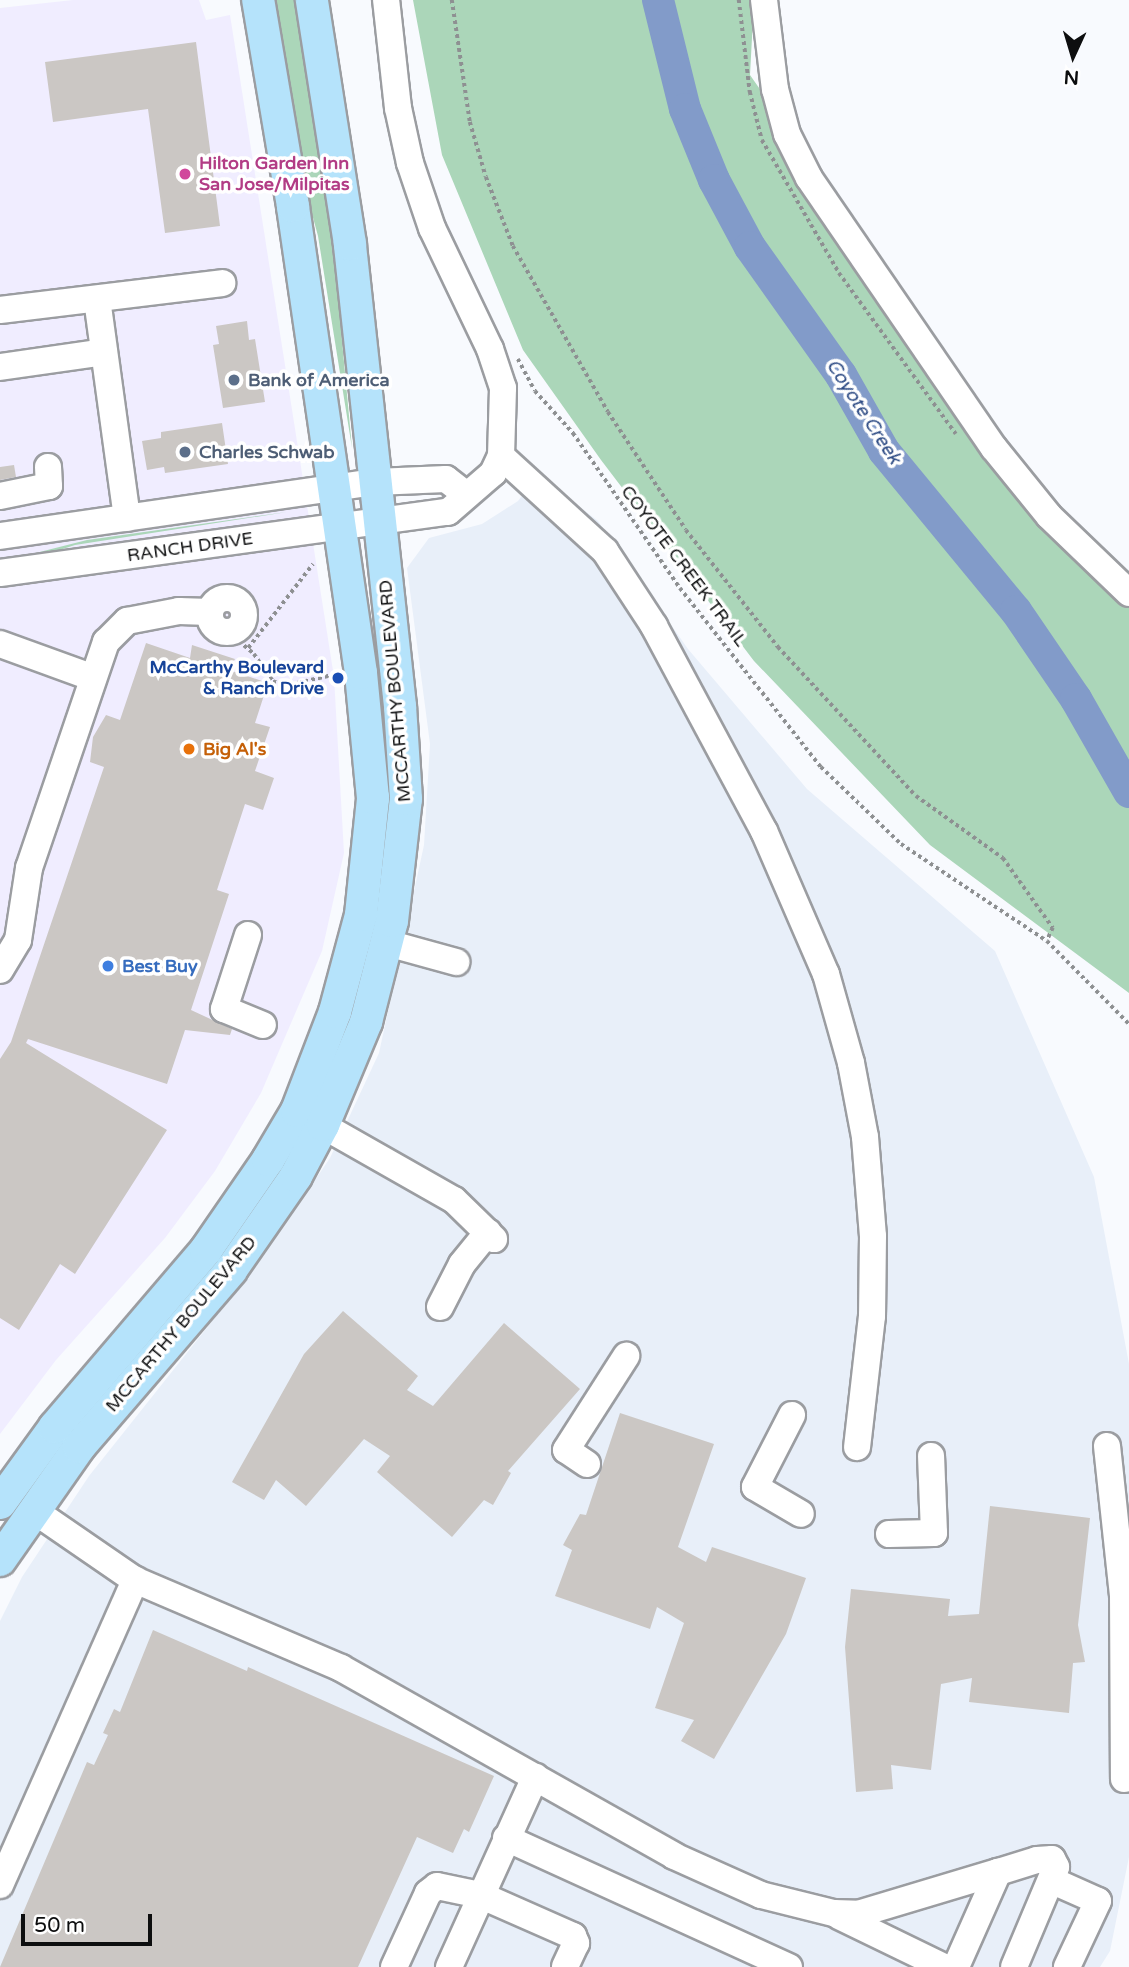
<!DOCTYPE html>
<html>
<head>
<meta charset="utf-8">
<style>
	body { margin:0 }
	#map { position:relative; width:1129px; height:1967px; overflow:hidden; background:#f8fafe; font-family:"Varela Round",sans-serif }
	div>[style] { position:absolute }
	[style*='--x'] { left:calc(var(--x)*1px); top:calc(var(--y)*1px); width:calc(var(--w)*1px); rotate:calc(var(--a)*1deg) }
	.commercial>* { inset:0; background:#f0edff }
	.built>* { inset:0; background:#e8eff9 }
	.green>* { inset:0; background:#abd6b9 }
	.river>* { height:32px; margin:-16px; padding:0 16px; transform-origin:16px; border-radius:16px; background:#829bc9 }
	.building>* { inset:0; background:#cbc7c4 }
	.path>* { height:3.5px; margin-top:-1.75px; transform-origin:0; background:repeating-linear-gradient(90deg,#8e9092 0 3.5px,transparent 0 7px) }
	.roads { filter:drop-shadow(2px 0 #9b9da1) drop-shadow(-2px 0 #9b9da1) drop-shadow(0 2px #9b9da1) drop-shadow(0 -2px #9b9da1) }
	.minor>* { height:26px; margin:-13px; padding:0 13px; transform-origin:13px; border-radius:13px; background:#fff }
	.minor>.ring { margin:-13px; padding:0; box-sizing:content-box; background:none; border:26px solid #fff; border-radius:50% }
	.major>* { height:32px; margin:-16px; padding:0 16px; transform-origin:16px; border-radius:16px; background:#b5e3fb }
	.dots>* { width:19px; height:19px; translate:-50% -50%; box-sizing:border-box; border:4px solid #fff; border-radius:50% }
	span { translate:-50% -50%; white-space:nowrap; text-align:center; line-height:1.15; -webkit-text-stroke:7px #fff; paint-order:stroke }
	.hotel-label { font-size:18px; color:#b23c85; font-weight:700 }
	.left { translate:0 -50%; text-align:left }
	.service-label { font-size:18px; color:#4e5e75; font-weight:700 }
	.street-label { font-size:18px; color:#0d0e0f }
	.transit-label { font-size:18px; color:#164399; font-weight:700 }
	.right { translate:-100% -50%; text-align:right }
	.food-label { font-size:18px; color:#c56008; font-weight:700 }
	.shop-label { font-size:18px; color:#366cbe; font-weight:700 }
	.water-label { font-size:19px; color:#2b4983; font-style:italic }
	.north { position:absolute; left:1038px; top:21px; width:70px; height:70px; -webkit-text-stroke:5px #fff; paint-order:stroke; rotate:184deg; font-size:19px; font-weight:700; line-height:28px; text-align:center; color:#0d0e0f }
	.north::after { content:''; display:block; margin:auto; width:24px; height:32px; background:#0d0e0f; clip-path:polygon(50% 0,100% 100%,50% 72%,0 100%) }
	.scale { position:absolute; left:21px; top:1914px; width:131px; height:32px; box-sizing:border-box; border:4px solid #0d0e0f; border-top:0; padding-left:9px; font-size:21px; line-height:24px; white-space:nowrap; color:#0d0e0f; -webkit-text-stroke:5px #fff; paint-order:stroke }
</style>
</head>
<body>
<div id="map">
	<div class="commercial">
		<i style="clip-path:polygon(73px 0,199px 0,206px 20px,230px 15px,334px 677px,344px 853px,322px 951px,261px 1093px,215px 1171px,165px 1238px,56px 1360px,0 1434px,0 8px)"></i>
	</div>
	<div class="built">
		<i style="clip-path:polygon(538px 475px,598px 521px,688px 649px,807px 789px,995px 951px,1094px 1177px,1129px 1364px,1129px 1857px,1110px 1951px,1100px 1967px,0 1967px,0 1621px,22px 1577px,89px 1476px,256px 1266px,330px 1158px,379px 1053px,424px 845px,430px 744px,407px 568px,429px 538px,482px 524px,518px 501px)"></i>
	</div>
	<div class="green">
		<i style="clip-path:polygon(274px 0,297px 0,332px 233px,352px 448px,318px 236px,299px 166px)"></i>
		<i style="clip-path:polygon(413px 0,754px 0,750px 75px,877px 256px,995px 444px,1129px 577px,1129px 993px,930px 845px,754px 661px,601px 460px,523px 350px,442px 155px)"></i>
		<i style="clip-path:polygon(287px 512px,75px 545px,41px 556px,0 562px,87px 540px)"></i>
	</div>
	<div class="river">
		<i style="--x:658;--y:0;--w:112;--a:76.1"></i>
		<i style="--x:685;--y:109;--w:77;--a:67.8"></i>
		<i style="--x:714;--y:180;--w:76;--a:61.8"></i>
		<i style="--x:750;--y:247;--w:157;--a:54.6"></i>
		<i style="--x:841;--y:375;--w:87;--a:60.5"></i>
		<i style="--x:884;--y:451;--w:207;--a:50.5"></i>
		<i style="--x:1016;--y:611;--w:107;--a:55.7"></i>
		<i style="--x:1076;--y:699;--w:107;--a:60.3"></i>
	</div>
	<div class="building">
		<i style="clip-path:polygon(196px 42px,220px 226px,165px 233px,148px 109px,53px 122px,45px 62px)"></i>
		<i style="clip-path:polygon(247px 321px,249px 340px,255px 339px,265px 402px,223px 408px,213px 345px,219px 344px,216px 326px)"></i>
		<i style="clip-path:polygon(222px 423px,228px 464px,165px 473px,164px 467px,147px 470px,142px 441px,161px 438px,161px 432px)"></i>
		<i style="clip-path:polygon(14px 465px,16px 477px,0 480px,0 467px)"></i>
		<i style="clip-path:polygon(146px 643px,190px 658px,192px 645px,235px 659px,229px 670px,268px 683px,255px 723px,270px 727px,255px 771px,274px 778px,263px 810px,245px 804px,217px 890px,229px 894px,191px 1010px,232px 1029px,230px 1035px,185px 1030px,167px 1084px,28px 1039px,26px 1043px,167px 1130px,75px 1274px,60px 1264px,19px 1330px,0 1318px,0 1059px,11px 1042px,104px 767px,90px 762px,93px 737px,106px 715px,120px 720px)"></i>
		<i style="clip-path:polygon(343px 1311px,418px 1376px,407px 1390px,433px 1406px,504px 1323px,580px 1389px,508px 1471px,511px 1473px,493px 1505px,484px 1500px,452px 1537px,377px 1472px,390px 1456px,364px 1439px,306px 1506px,276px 1480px,264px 1500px,232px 1482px,304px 1354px)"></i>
		<i style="clip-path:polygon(620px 1413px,714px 1444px,678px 1547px,706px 1562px,712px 1547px,806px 1578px,786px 1634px,714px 1759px,681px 1741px,694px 1720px,655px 1708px,684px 1623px,657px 1607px,650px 1629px,555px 1596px,572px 1550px,563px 1545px,580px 1514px,586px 1515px)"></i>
		<i style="clip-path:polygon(990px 1506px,1090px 1518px,1078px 1625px,1085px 1662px,1073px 1663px,1069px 1713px,969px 1702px,972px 1678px,941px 1684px,931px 1770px,891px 1765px,893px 1789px,856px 1792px,845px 1647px,851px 1589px,950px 1599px,948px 1616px,979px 1614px)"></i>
		<i style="clip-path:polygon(153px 1630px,247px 1671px,248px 1667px,494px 1776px,469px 1832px,464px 1829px,453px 1853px,417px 1837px,358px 1967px,0 1967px,87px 1762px,94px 1765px,108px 1735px,103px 1733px,114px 1709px,120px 1712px)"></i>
	</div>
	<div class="path">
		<i style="--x:452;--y:0;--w:123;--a:81.6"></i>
		<i style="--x:470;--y:122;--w:57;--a:73.8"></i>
		<i style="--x:486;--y:177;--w:74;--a:68.6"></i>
		<i style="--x:513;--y:246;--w:191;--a:60.2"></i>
		<i style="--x:608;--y:412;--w:141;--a:56.5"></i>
		<i style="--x:686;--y:530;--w:149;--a:51.8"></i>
		<i style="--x:778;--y:647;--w:203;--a:47.2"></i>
		<i style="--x:916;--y:796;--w:107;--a:35.5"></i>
		<i style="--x:1003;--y:858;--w:86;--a:54.5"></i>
		<i style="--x:1053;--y:928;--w:14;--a:115"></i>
		<i style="--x:739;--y:0;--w:93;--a:83.2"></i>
		<i style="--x:750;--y:92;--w:49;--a:76"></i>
		<i style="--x:762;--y:140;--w:154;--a:59.9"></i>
		<i style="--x:839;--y:273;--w:199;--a:54"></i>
		<i style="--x:518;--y:359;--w:36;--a:62"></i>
		<i style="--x:535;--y:391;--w:57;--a:47.9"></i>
		<i style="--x:573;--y:433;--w:188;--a:55.4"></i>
		<i style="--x:680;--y:588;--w:228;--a:51.8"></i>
		<i style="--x:821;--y:767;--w:111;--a:43.9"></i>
		<i style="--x:901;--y:844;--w:175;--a:33.6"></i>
		<i style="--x:1047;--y:941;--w:117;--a:45.3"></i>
		<i style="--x:228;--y:632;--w:34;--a:40"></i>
		<i style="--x:254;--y:654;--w:33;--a:55"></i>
		<i style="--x:273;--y:681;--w:12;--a:24"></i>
		<i style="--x:284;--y:686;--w:54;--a:-12.8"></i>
		<i style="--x:248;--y:648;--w:106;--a:-52.3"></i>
	</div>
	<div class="roads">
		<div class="minor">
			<i style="--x:764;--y:0;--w:90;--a:83"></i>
			<i style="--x:775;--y:89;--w:47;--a:75.1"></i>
			<i style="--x:787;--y:134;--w:49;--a:63.4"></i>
			<i style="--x:809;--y:178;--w:327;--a:55.6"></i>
			<i style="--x:994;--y:448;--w:87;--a:51"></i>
			<i style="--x:1049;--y:516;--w:111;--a:43.9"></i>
			<i style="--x:97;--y:299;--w:221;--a:82.2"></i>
			<i style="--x:0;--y:310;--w:224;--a:-6.9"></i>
			<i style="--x:0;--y:367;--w:105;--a:-8.2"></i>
			<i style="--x:501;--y:456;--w:141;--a:42.4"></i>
			<i style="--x:605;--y:551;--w:90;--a:56.8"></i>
			<i style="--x:654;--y:626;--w:233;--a:61.8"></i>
			<i style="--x:764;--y:831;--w:156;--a:66.6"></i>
			<i style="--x:826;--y:974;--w:92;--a:74.3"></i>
			<i style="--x:851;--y:1063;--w:75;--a:79.3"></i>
			<i style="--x:865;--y:1137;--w:99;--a:85.4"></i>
			<i style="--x:873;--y:1236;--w:80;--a:90.7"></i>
			<i style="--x:872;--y:1316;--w:132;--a:96.5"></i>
			<i style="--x:0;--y:496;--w:50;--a:-11.5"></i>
			<i style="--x:49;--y:486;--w:19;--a:-93"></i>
			<i style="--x:0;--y:536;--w:379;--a:-8.2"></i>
			<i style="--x:375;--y:482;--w:71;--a:-2.4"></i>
			<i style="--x:446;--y:479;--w:24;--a:38"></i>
			<i style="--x:0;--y:573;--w:452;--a:-7.8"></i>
			<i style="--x:448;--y:512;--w:60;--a:-40.9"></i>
			<i style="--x:493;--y:473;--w:19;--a:-65"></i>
			<i style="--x:501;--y:456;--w:68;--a:-88.3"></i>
			<i style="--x:503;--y:388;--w:41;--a:-108.4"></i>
			<i style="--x:490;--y:349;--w:134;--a:-115.6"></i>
			<i style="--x:432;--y:228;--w:69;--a:-108.7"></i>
			<i style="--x:410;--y:163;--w:56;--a:-102.3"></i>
			<i style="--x:398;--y:108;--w:109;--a:-96.3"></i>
			<i class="ring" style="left:210px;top:598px;width:8px;height:8px"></i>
			<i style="--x:0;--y:644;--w:97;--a:19.9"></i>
			<i style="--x:248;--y:935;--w:78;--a:108"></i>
			<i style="--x:224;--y:1009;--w:42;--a:22.3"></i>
			<i style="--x:387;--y:943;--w:72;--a:15.4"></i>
			<i style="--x:0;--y:970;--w:35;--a:-59"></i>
			<i style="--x:18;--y:940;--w:73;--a:-81.3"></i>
			<i style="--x:29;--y:868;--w:239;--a:-71.2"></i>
			<i style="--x:106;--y:642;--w:30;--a:-45"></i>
			<i style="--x:127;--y:621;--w:53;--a:-10.9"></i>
			<i style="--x:179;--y:611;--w:31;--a:2"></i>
			<i style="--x:306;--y:1116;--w:170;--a:29.6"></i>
			<i style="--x:454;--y:1200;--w:56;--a:44.3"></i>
			<i style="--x:440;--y:1307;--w:48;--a:-62.9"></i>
			<i style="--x:462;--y:1264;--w:41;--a:-50.9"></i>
			<i style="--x:792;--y:1415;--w:81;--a:117.2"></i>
			<i style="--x:755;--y:1487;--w:53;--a:30.4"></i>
			<i style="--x:1107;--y:1446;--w:150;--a:83.9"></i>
			<i style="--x:1123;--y:1595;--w:184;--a:89.7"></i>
			<i style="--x:587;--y:1464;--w:25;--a:-146"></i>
			<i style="--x:566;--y:1450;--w:112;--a:-57.4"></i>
			<i style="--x:33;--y:1510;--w:124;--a:34.5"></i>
			<i style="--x:135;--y:1580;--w:224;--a:23.1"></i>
			<i style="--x:341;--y:1668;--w:382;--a:29.4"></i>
			<i style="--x:674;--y:1856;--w:95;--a:24.1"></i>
			<i style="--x:761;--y:1895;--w:75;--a:13.9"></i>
			<i style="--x:834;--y:1913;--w:24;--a:2"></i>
			<i style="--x:858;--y:1914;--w:146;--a:-16.7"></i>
			<i style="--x:998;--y:1872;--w:104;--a:113.9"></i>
			<i style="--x:889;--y:1534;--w:45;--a:-1.3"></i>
			<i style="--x:934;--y:1533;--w:77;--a:-92.2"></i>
			<i style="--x:506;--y:1838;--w:311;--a:24.5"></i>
			<i style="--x:998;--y:1872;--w:41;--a:-17.1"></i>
			<i style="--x:1037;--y:1860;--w:15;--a:-4"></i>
			<i style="--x:1052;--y:1859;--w:9;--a:63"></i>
			<i style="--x:1056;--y:1867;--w:108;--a:112.8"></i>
			<i style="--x:1053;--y:1881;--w:49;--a:24"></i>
			<i style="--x:1098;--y:1901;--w:73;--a:115.2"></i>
			<i style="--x:0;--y:1885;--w:334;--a:-66.1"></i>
			<i style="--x:839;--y:1916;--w:117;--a:25.9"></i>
			<i style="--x:394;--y:1967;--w:81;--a:-65.3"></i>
			<i style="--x:428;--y:1893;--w:11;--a:-38"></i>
			<i style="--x:437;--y:1886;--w:44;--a:11.8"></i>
			<i style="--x:480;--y:1895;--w:102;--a:23.8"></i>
			<i style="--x:573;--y:1936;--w:8;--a:67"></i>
			<i style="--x:576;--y:1943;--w:26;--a:115"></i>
			<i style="--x:449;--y:1967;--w:209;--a:-65.6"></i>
		</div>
		<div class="major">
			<i style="--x:0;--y:1503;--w:94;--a:-54.1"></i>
			<i style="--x:55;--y:1427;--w:233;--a:-49.5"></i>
			<i style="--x:206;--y:1250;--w:109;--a:-55.4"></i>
			<i style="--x:268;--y:1160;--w:57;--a:-59.4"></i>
			<i style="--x:297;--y:1111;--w:106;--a:-69"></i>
			<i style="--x:335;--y:1012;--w:100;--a:-75"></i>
			<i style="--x:361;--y:915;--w:118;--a:-84.1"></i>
			<i style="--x:373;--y:798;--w:126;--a:-95.5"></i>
			<i style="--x:361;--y:673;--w:472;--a:-98.3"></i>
			<i style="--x:293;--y:206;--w:209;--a:-99.6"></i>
			<i style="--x:0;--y:1560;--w:138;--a:-55"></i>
			<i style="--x:79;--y:1447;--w:233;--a:-49.3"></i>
			<i style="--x:231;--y:1270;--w:114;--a:-55.3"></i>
			<i style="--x:296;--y:1176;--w:58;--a:-62.1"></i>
			<i style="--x:323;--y:1125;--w:112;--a:-67.3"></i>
			<i style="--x:366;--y:1022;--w:104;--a:-75.6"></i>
			<i style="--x:392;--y:921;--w:123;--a:-83.5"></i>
			<i style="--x:406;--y:799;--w:93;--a:-93.7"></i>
			<i style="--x:400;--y:706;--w:465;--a:-96.2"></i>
			<i style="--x:350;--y:244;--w:247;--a:-98.9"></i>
		</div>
	</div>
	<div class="dots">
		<i style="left:185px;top:174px;background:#d1479c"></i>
		<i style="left:234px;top:380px;background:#5c6f8a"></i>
		<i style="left:185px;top:452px;background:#5c6f8a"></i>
		<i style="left:338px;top:678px;background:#1a4fb4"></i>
		<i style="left:189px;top:749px;background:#e8710a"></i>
		<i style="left:108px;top:966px;background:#3f7fe0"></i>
	</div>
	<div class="hotel-label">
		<span class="left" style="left:199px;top:174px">Hilton Garden Inn<br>San Jose/Milpitas</span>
	</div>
	<div class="service-label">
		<span class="left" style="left:248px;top:380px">Bank of America</span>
		<span class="left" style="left:199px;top:452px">Charles Schwab</span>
	</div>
	<div class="street-label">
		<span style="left:190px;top:547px;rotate:-8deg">RANCH DRIVE</span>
		<span style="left:684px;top:566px;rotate:53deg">COYOTE CREEK TRAIL</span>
		<span style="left:395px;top:691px;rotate:-95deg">MCCARTHY BOULEVARD</span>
		<span style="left:181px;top:1324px;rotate:-50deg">MCCARTHY BOULEVARD</span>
	</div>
	<div class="transit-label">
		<span class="right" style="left:324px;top:678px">McCarthy Boulevard<br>&amp; Ranch Drive</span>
	</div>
	<div class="food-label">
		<span class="left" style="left:203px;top:749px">Big Al's</span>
	</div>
	<div class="shop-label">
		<span class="left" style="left:122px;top:966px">Best Buy</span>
	</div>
	<div class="water-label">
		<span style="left:863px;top:412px;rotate:57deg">Coyote Creek</span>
	</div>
	<div class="north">N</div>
	<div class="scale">50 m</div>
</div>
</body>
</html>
